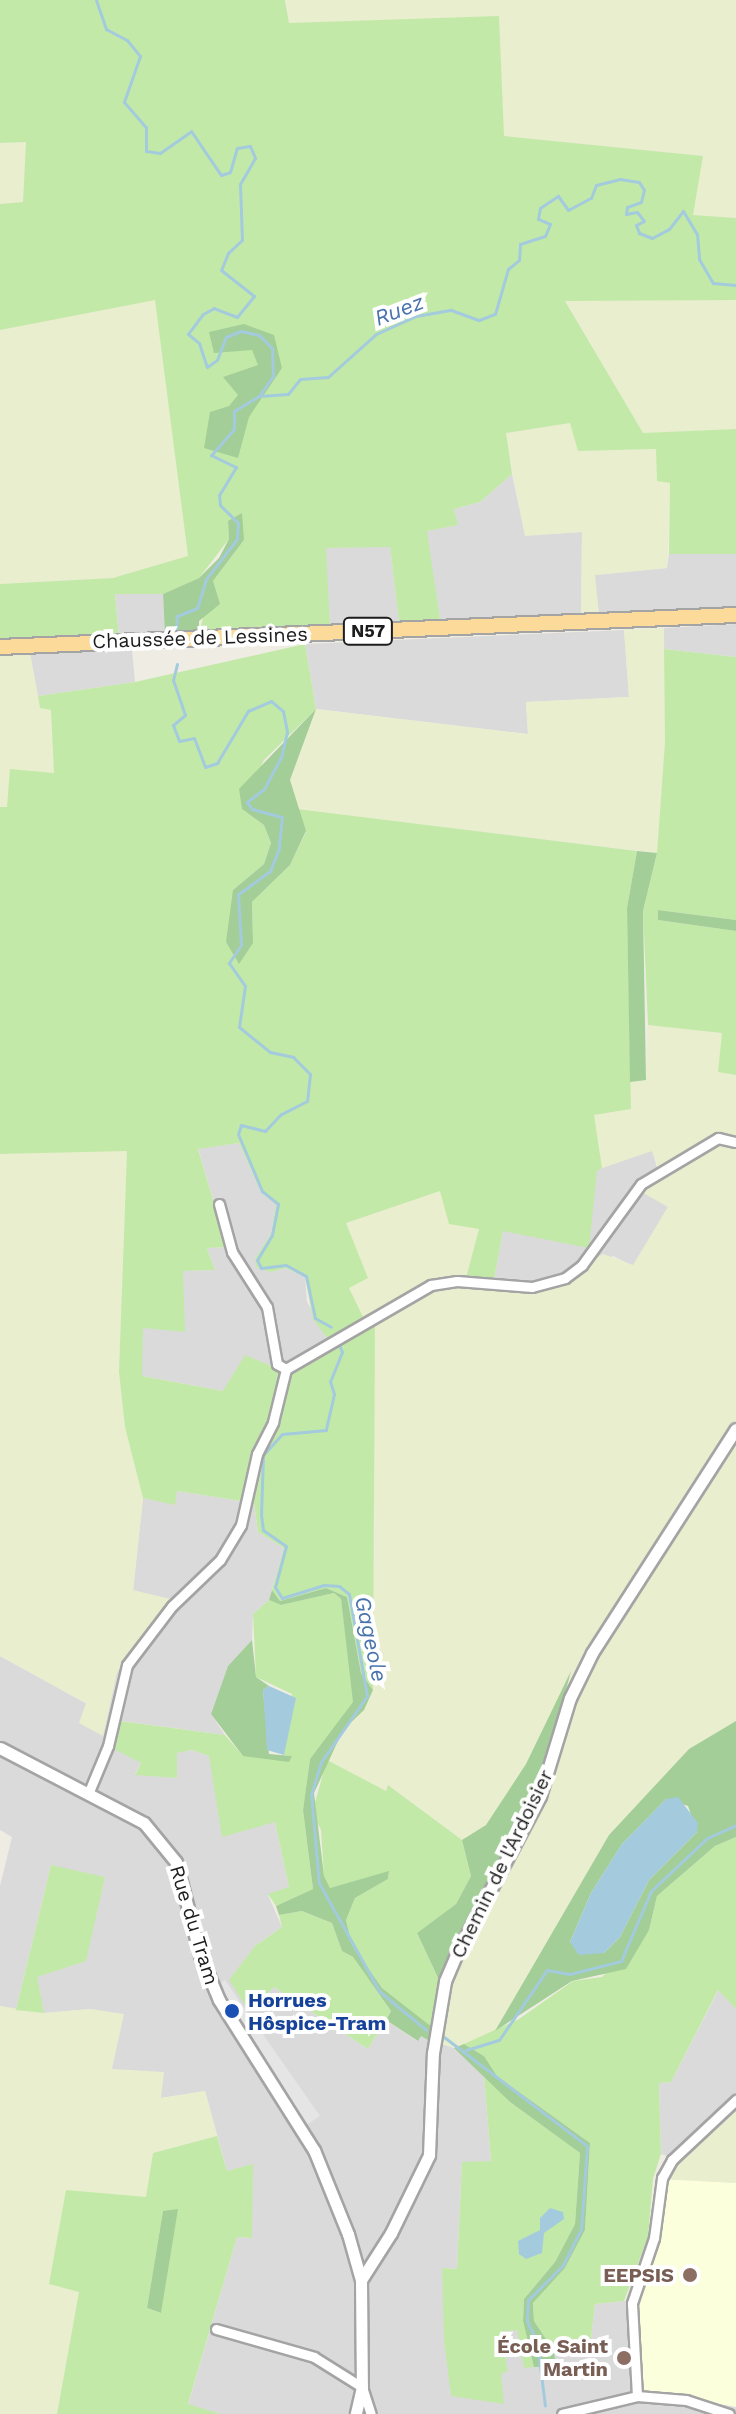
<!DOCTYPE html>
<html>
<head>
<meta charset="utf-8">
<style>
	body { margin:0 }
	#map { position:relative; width:736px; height:2414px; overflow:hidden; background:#efece3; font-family:"Work Sans",sans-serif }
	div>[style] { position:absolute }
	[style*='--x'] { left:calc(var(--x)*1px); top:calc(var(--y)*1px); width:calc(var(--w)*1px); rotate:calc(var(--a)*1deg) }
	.residential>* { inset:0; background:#dbdada }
	.education>* { inset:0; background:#fcffdb }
	.farmland>* { inset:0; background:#e9eece }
	.grass>* { inset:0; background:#c3e9a8 }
	.forest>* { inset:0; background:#a3ce97 }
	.parking>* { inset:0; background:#e5e5e5 }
	.water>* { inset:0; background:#a3cbdd }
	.stream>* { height:3px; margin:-1.5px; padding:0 1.5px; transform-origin:1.5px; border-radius:1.5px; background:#a3cbdd }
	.roads { filter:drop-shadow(2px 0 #a4a4a4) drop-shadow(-2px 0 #a4a4a4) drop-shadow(0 2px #a4a4a4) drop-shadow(0 -2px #a4a4a4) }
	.minor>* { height:9px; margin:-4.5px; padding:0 4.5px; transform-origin:4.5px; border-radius:4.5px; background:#fff }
	.tertiary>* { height:11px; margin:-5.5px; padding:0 5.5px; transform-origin:5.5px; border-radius:5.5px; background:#fff }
	.primary>* { height:14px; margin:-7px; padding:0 7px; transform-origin:7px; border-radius:7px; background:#fcda9a }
	.dots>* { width:22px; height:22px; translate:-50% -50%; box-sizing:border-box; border:4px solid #fff; border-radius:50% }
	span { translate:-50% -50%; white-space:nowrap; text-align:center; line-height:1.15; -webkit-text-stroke:8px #fff; paint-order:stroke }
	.shield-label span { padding:2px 6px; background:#fff; border:2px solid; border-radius:6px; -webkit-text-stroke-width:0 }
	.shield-label { font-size:18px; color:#1d1d1d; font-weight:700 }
	.street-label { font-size:20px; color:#1d1d1d }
	.transit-label { font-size:20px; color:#164399; font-weight:700 }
	.left { translate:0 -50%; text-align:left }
	.education-label { font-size:20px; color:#785e54; font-weight:700 }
	.right { translate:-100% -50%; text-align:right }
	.water-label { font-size:22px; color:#4973ad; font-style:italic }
</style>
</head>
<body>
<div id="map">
	<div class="residential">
		<i style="clip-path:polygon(512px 474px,525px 535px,582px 532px,581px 616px,440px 619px,426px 531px,457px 525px,454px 509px,480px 502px)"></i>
		<i style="clip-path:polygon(390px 546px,399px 621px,330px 624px,325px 548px)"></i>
		<i style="clip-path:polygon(669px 554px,736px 554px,736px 606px,599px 615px,594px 575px,667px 568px)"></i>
		<i style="clip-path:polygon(115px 594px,163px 594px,165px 635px,119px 636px)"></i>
		<i style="clip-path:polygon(736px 624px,736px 657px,664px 649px,664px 628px)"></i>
		<i style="clip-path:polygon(624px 630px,629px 697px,526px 702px,528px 734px,316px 709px,305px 644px)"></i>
		<i style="clip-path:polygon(132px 650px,135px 682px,38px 696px,30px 654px)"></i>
		<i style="clip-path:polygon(239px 1143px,261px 1192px,276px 1205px,271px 1234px,255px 1259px,271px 1272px,286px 1268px,305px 1277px,307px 1302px,331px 1342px,288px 1373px,223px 1391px,142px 1376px,142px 1328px,183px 1271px,215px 1270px,207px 1248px,227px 1247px,198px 1148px)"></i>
		<i style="clip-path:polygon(652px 1150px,668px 1207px,633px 1266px,613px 1256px,553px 1285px,493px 1285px,503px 1231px,597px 1170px)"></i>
		<i style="clip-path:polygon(177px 1491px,254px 1503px,258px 1532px,284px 1548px,269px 1600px,253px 1614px,252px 1640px,228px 1666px,211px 1714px,225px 1735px,121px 1721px,141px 1763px,135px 1774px,177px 1778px,176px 1753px,192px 1750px,209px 1756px,275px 1822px,289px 1887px,268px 1895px,282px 1927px,255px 1946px,274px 1987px,368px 2049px,386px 2020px,417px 2041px,421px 2035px,454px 2048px,484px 2075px,491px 2162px,462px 2162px,457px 2269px,443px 2268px,451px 2396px,507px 2371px,500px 2332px,517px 2329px,556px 2366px,554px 2351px,589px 2355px,595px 2304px,633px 2300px,641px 2389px,736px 2407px,736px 2414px,221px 2414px,188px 2405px,237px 2237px,251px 2238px,252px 2165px,227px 2171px,205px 2091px,161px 2098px,111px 2069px,91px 2009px,44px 2013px,36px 1977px,51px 1865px,16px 2010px,0 2006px,0 1886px,12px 1837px,0 1830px,0 1656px,87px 1704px,103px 1735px,117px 1672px,170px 1599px,133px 1591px,143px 1498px,174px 1504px)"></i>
		<i style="clip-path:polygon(719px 1989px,736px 2009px,736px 2095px,671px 2157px,661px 2154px,659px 2083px,671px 2082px)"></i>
	</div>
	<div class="education">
		<i style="clip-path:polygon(662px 2179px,736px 2183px,736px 2407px,641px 2389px,633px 2300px,655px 2251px)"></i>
	</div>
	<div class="farmland">
		<i style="clip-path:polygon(286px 0,736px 0,736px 218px,692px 216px,702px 156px,503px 136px,499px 17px,289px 23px)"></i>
		<i style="clip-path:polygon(26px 142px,23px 202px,0 204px,0 143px)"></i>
		<i style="clip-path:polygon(155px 299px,188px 557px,113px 578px,0 584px,0 330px)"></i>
		<i style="clip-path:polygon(565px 300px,736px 300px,736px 429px,643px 434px)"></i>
		<i style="clip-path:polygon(571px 423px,578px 451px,656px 449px,670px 482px,667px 568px,595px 575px,599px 615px,581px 616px,582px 532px,525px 536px,505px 433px)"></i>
		<i style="clip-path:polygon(664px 628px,665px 742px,657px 853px,297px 809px,290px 780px,316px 709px,528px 734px,526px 702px,629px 697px,624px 630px)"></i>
		<i style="clip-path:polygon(30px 654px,40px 707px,51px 710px,54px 773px,7px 807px,0 807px,0 656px)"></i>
		<i style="clip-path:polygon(648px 1025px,722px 1033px,719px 1072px,736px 1075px,736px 1721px,689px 1749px,609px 1835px,495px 2031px,454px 2048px,428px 2040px,440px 1982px,569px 1677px,526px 1764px,486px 1825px,462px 1840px,389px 1785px,386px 1791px,327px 1760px,373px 1690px,375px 1523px,365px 1321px,349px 1288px,345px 1223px,440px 1191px,479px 1229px,466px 1281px,553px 1285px,603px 1254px,633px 1265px,668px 1207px,638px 1190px,661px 1173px,652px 1151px,602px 1168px,594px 1115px,631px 1109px,630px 1082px,646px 1079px)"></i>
		<i style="clip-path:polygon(127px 1150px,119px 1372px,125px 1427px,143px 1498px,133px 1590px,170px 1599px,117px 1672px,103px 1736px,79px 1723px,86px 1703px,0 1656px,0 1154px)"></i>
		<i style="clip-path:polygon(0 2006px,44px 2013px,91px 2009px,124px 2014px,112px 2069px,164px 2072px,161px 2098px,205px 2091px,217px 2136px,153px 2153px,146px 2198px,79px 2291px,57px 2414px,0 2414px)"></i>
		<i style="clip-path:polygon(736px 2107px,736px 2183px,662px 2179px,675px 2166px)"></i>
	</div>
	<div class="grass">
		<i style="clip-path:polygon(0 0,285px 0,289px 23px,499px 16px,504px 136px,703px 156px,693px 215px,736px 218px,736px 300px,565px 301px,643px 433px,736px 429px,736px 554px,669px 554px,670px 483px,657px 481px,656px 449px,578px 451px,570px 423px,506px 433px,512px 474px,480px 502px,454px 509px,458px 525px,427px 531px,440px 619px,399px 621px,390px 547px,326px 548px,330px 624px,199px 633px,213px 581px,244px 540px,228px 521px,229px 539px,199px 578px,163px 594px,115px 594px,119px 636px,0 641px,0 584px,113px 578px,188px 556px,155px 300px,0 330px,0 204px,23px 202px,26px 142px,0 143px)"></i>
		<i style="clip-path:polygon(evenodd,305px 644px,316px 709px,264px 760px,242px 809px,264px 825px,271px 843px,264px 864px,233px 890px,253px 943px,252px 902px,290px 865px,306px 832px,297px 809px,637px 851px,627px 908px,631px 1109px,594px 1115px,602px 1168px,597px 1171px,589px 1248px,503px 1231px,493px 1285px,465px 1282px,479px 1229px,449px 1224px,440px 1191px,346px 1223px,368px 1278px,349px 1288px,365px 1321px,375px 1316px,373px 1690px,361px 1673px,347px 1597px,326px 1588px,280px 1601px,272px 1590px,284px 1548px,258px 1532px,254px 1503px,177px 1491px,175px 1505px,143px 1498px,125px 1427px,119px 1372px,127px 1151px,0 1154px,0 807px,7px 807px,10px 769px,54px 773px,51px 710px,40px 708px,38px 696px,135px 682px,305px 644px,239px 1143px,261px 1192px,276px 1205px,271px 1234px,255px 1259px,257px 1268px,271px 1272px,286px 1268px,305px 1277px,313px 1319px,330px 1342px,288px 1373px,245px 1355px,223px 1391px,142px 1376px,143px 1328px,185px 1332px,183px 1271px,215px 1270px,207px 1248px,227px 1247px,198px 1149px,239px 1143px)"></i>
		<i style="clip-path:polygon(664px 649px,736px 657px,736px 920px,659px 910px,658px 920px,736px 931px,736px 1075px,718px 1072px,722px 1033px,648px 1025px,643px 911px,657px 853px,665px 742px)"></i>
		<i style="clip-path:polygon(334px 1593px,341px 1599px,354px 1702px,310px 1759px,303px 1810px,313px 1889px,276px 1906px,268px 1894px,289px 1887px,275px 1822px,222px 1837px,209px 1756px,192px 1750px,177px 1753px,177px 1778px,135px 1775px,141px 1763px,112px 1748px,120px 1721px,225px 1735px,243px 1756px,291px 1756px,284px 1755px,292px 1694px,256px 1677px,253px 1614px,269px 1600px,281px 1605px)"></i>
		<i style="clip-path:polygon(327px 1760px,386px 1791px,388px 1785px,462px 1840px,471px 1876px,456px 1904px,417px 1933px,440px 1982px,432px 2027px,382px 1988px,352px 1945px,346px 1920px,355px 1898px,388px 1879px,389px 1872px,330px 1888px,324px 1876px,321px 1830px,312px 1813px)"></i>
		<i style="clip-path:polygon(736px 1837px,736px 2009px,718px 1990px,671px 2082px,659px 2083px,661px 2154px,653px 2179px,648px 2237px,624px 2301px,595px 2304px,589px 2355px,554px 2351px,534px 2321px,533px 2303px,565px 2268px,585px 2230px,590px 2143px,497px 2076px,484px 2056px,464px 2044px,519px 2019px,573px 1981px,602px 1977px,649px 1930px,657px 1896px,715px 1846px)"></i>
		<i style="clip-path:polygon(51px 1865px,105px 1877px,86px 1961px,37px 1977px,44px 2013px,16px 2010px)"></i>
		<i style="clip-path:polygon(302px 1911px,332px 1923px,342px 1951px,353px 1957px,391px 2011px,368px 2049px,274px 1987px,249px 2011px,229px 1980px,255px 1946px,282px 1927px,279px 1915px)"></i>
		<i style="clip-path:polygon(484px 2075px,510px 2102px,580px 2153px,575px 2224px,555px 2262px,524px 2299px,523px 2321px,534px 2367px,524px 2368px,517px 2330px,500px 2332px,508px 2371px,501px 2374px,504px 2404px,451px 2396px,444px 2340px,442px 2268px,457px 2269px,462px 2162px,491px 2161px)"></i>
		<i style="clip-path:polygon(evenodd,217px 2136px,227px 2171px,253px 2164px,252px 2238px,237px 2237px,188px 2404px,221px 2414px,57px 2414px,79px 2292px,49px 2284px,66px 2190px,146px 2197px,153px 2153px,217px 2136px,163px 2211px,161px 2313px,160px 2313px,147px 2308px,163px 2211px)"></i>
	</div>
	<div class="forest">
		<i style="clip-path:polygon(244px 324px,274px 335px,282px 368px,249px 417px,238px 458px,204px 448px,210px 412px,229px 406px,238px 395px,223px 377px,258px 365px,252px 350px,214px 353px,209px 332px)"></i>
		<i style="clip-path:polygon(242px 513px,244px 540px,213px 581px,220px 604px,199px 621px,199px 633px,165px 635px,163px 594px,199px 578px,219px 558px,229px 539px,228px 521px)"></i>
		<i style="clip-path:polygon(316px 709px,290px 780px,306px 831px,290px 865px,252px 902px,253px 943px,239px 964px,226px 942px,233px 890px,264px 864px,271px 843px,264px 825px,242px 809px,239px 789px)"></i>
		<i style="clip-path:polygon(637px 851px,657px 853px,643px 911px,646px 1080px,630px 1082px,627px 908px)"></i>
		<i style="clip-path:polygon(658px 910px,736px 920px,736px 931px,658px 920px)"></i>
		<i style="clip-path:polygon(326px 1588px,347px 1597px,361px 1673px,373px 1690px,364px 1710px,343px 1730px,314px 1793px,324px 1876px,330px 1888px,389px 1871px,388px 1879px,355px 1898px,346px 1920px,352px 1945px,382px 1988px,432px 2027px,428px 2040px,421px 2036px,418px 2041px,386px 2020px,391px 2011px,353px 1957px,342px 1951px,332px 1923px,302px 1911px,279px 1915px,276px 1906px,313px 1889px,303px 1810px,310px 1759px,353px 1702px,341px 1599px,334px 1593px,281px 1605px,269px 1600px,272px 1590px,280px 1601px)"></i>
		<i style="clip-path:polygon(252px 1640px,256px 1677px,269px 1686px,263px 1690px,269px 1754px,292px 1756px,289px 1762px,243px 1756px,211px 1714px,228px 1666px)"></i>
		<i style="clip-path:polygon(571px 1671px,545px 1769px,440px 1982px,417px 1933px,456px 1904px,471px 1876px,462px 1840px,486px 1825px,526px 1764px)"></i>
		<i style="clip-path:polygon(evenodd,736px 1721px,736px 1837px,715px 1846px,657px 1896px,649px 1930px,626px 1969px,572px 1981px,495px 2031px,609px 1835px,689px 1749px,736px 1721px,666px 1799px,688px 1806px,697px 1832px,649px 1880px,620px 1937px,604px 1953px,570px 1942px,591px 1893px,622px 1844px,666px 1799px)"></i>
		<i style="clip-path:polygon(464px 2044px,484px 2056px,497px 2076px,590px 2143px,585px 2230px,565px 2268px,533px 2303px,534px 2321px,554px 2351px,556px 2366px,534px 2367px,523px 2321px,524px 2299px,555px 2262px,575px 2224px,580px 2153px,510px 2102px,454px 2048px)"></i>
		<i style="clip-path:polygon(178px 2209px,161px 2313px,147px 2308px,163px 2211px)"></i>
	</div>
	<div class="parking">
		<i style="clip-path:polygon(225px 1980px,320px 2116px,297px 2131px,207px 1993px)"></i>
	</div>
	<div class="water">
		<i style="clip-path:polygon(269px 1686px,296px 1698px,284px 1755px,267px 1750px,263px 1690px)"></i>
		<i style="clip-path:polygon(678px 1797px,698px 1823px,697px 1832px,649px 1880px,620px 1937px,604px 1953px,579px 1955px,570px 1942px,591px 1893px,622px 1844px,666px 1799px)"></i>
		<i style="clip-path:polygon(550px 2208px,563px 2212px,564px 2219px,544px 2233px,542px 2253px,526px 2259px,519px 2254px,518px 2241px,540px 2230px,540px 2218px)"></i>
	</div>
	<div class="stream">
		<i style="--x:96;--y:0;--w:31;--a:71"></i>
		<i style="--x:106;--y:29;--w:24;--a:28"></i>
		<i style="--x:127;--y:40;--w:21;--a:51"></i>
		<i style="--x:140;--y:56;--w:49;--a:109.2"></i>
		<i style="--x:124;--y:102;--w:33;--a:49"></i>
		<i style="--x:146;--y:127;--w:24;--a:90"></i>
		<i style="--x:146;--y:151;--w:14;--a:8"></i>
		<i style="--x:160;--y:153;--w:38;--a:-35"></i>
		<i style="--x:191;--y:131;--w:53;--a:55.7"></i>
		<i style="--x:221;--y:175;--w:9;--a:-18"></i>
		<i style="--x:230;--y:172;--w:25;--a:-74"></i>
		<i style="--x:237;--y:148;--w:13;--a:-9"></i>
		<i style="--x:250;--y:146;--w:13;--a:67"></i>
		<i style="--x:255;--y:158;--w:30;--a:120"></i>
		<i style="--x:240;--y:184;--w:56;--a:88"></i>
		<i style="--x:242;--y:240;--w:19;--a:137"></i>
		<i style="--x:228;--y:253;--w:18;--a:112"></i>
		<i style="--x:221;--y:270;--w:42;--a:38.2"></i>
		<i style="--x:254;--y:296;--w:27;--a:129"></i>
		<i style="--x:237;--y:317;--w:25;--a:-159"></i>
		<i style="--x:214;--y:308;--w:13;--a:151"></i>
		<i style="--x:203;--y:314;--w:25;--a:127"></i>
		<i style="--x:188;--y:334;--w:14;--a:39"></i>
		<i style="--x:199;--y:343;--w:25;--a:72"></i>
		<i style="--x:207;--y:367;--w:12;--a:-35"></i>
		<i style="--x:217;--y:360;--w:25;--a:-69"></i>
		<i style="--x:226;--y:337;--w:16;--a:-22"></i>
		<i style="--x:241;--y:331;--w:18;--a:13"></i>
		<i style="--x:259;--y:335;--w:18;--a:45"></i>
		<i style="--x:272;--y:348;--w:28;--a:88"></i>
		<i style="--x:273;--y:376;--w:24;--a:125"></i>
		<i style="--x:259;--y:396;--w:29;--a:149"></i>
		<i style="--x:234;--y:411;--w:18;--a:90"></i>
		<i style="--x:234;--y:429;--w:35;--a:131"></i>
		<i style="--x:211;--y:455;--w:28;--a:26"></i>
		<i style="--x:236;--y:467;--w:33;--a:121"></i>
		<i style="--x:219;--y:495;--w:10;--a:84"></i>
		<i style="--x:220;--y:505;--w:25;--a:45"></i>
		<i style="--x:238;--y:523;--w:16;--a:94"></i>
		<i style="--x:237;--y:539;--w:51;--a:127.8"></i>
		<i style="--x:206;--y:579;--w:30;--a:107"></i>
		<i style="--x:197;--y:608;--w:22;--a:158"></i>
		<i style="--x:177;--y:616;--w:14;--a:94"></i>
		<i style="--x:259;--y:396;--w:29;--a:-4"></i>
		<i style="--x:288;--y:394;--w:19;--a:-51"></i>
		<i style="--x:300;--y:379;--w:28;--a:-4"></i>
		<i style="--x:328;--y:377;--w:64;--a:-41.9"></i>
		<i style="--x:376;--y:334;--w:44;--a:-24.2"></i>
		<i style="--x:416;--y:316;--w:36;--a:-10"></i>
		<i style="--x:451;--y:310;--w:30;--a:20"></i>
		<i style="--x:479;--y:320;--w:17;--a:-21"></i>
		<i style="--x:495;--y:314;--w:47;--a:-73.9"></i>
		<i style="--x:508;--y:269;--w:14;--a:-39"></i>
		<i style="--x:519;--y:260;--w:16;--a:-86"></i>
		<i style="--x:520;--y:244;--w:26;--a:-18"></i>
		<i style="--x:545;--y:236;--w:13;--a:-67"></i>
		<i style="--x:550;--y:224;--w:13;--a:-157"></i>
		<i style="--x:538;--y:219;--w:11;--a:-80"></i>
		<i style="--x:540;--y:208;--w:22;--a:-34"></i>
		<i style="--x:558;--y:196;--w:17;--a:54"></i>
		<i style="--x:568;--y:210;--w:26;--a:-28"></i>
		<i style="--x:591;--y:198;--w:14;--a:-69"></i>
		<i style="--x:596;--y:185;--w:25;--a:-14"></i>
		<i style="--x:620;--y:179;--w:19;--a:9"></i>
		<i style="--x:639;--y:182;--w:9;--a:58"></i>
		<i style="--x:644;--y:190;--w:12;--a:104"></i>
		<i style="--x:641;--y:202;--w:15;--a:160"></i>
		<i style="--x:627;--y:207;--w:7;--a:98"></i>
		<i style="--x:626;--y:214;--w:11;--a:-10"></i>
		<i style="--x:637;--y:212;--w:11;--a:52"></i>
		<i style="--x:644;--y:221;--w:9;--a:153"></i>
		<i style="--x:636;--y:225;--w:9;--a:69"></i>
		<i style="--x:639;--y:233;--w:14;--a:21"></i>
		<i style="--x:652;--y:238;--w:19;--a:-28"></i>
		<i style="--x:669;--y:229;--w:23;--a:-52"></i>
		<i style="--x:683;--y:211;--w:27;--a:59"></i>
		<i style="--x:697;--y:234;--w:25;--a:85"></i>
		<i style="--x:699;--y:259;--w:28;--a:60"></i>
		<i style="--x:713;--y:283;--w:23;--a:5"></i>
		<i style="--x:177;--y:664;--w:16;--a:104"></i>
		<i style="--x:173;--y:680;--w:37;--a:71"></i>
		<i style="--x:185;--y:715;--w:16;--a:140"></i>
		<i style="--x:173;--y:725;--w:17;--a:69"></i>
		<i style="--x:179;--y:741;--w:15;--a:-11"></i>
		<i style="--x:194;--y:738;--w:31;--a:69"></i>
		<i style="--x:205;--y:767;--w:13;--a:-18"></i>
		<i style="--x:217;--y:763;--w:61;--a:-59.2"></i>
		<i style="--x:248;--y:711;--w:25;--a:-23"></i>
		<i style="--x:271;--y:701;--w:16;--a:40"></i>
		<i style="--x:283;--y:711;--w:21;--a:79"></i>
		<i style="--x:287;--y:732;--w:26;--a:103"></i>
		<i style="--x:281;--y:757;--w:36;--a:118"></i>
		<i style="--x:264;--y:789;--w:21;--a:143"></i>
		<i style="--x:247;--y:802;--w:9;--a:54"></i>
		<i style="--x:252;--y:809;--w:31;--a:15"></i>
		<i style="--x:282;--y:817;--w:31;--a:96"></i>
		<i style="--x:279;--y:848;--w:25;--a:111"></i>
		<i style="--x:270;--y:871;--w:39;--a:144"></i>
		<i style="--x:238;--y:894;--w:51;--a:86.6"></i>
		<i style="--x:241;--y:945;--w:22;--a:124"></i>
		<i style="--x:229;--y:963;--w:28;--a:55"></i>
		<i style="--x:245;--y:986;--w:41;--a:98.3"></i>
		<i style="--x:239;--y:1027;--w:40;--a:39"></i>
		<i style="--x:270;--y:1052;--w:24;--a:12"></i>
		<i style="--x:293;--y:1057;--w:24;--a:45"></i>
		<i style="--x:310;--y:1074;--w:27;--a:96"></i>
		<i style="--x:307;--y:1101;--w:30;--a:153"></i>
		<i style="--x:280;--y:1115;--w:22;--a:133"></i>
		<i style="--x:265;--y:1131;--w:25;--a:-166"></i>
		<i style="--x:241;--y:1125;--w:9;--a:108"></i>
		<i style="--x:238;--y:1134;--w:62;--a:67.2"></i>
		<i style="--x:262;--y:1191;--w:21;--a:39"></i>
		<i style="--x:278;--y:1204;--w:32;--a:101"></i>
		<i style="--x:272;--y:1235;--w:29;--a:121"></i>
		<i style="--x:257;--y:1260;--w:9;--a:63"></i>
		<i style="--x:261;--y:1268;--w:25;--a:-7"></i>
		<i style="--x:286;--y:1265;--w:23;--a:29"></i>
		<i style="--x:306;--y:1276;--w:43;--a:77.9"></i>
		<i style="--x:315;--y:1318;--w:18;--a:29"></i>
		<i style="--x:338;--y:1342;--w:11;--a:68"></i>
		<i style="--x:342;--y:1352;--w:31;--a:112"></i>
		<i style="--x:330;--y:1381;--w:14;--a:73"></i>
		<i style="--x:334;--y:1394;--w:37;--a:103"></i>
		<i style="--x:326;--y:1430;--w:44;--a:174.8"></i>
		<i style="--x:282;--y:1434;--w:28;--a:132"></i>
		<i style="--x:263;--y:1455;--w:59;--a:91.9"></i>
		<i style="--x:261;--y:1514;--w:16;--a:83"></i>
		<i style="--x:263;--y:1530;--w:28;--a:35"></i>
		<i style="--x:286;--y:1546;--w:42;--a:105"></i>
		<i style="--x:275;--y:1587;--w:13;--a:58"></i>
		<i style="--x:282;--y:1598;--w:44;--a:-17.2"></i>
		<i style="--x:324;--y:1585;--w:15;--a:4"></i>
		<i style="--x:339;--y:1586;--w:13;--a:39"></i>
		<i style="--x:349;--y:1594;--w:104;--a:80"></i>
		<i style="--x:367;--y:1696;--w:80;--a:124.9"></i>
		<i style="--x:321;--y:1762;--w:34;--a:107"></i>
		<i style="--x:311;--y:1794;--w:89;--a:84.9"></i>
		<i style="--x:319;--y:1883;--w:124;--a:60.9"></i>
		<i style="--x:379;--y:1991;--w:61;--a:39.7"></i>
		<i style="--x:444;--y:2037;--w:180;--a:37.3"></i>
		<i style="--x:587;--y:2146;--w:83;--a:94.1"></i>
		<i style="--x:581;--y:2229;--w:40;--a:116.6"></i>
		<i style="--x:563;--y:2265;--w:49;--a:135"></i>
		<i style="--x:528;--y:2300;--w:21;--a:93"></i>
		<i style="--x:527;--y:2321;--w:23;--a:65"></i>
		<i style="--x:537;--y:2342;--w:64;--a:82.9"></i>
		<i style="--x:466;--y:2050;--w:34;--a:-17"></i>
		<i style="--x:499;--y:2040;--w:85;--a:-55.6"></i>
		<i style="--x:547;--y:1970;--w:23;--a:10"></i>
		<i style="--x:570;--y:1974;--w:53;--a:-14.3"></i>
		<i style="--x:621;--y:1961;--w:76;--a:-66.8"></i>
		<i style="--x:651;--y:1891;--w:77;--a:-43.4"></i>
		<i style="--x:707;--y:1838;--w:32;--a:-24"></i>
	</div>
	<div class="roads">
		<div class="minor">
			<i style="--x:219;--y:1204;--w:50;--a:74.8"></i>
			<i style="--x:232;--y:1252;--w:65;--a:57.5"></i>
			<i style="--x:267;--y:1307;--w:58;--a:80"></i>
			<i style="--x:277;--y:1364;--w:10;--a:29"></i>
			<i style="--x:88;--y:1794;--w:52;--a:-67.4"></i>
			<i style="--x:108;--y:1746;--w:83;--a:-76.8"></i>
			<i style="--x:127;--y:1665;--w:74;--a:-52.7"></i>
			<i style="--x:172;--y:1606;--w:66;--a:-43.8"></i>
			<i style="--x:220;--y:1560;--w:41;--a:-59"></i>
			<i style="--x:241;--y:1525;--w:73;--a:-77.3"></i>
			<i style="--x:257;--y:1454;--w:36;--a:-63"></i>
			<i style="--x:273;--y:1422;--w:55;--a:-76.2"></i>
			<i style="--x:286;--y:1369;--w:168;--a:-30.1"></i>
			<i style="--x:431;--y:1285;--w:26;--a:-9"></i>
			<i style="--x:457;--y:1281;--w:75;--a:4.6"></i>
			<i style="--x:532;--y:1287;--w:34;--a:-15"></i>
			<i style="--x:565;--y:1278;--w:21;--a:-37"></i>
			<i style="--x:582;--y:1265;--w:100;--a:-53.9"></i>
			<i style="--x:641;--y:1184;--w:90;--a:-30.9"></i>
			<i style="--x:718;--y:1138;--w:18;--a:13"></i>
			<i style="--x:216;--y:2329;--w:102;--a:15.9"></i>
			<i style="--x:314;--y:2357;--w:57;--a:32"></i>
			<i style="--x:362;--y:2387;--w:28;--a:72"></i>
			<i style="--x:637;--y:2396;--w:93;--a:-93.1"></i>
			<i style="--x:632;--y:2303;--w:69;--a:-71.3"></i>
			<i style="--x:654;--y:2238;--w:61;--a:-82.4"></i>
			<i style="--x:662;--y:2178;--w:21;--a:-61"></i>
			<i style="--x:672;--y:2160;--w:88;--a:-43.2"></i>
			<i style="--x:562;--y:2414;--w:77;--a:-13.5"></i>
			<i style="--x:637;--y:2396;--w:49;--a:4.7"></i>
			<i style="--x:686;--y:2400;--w:45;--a:18"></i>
		</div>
		<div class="tertiary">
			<i style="--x:0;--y:1748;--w:162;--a:27.5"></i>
			<i style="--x:144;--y:1823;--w:50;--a:50.6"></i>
			<i style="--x:176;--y:1862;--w:96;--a:75.5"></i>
			<i style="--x:200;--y:1955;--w:49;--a:67.1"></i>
			<i style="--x:219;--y:2000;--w:178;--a:57.7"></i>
			<i style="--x:314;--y:2150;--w:91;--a:68"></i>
			<i style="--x:348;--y:2234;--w:48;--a:74.2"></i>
			<i style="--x:361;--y:2280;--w:107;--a:89.5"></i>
			<i style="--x:362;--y:2387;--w:28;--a:103"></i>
			<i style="--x:361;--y:2280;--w:56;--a:-57.4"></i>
			<i style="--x:391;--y:2233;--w:87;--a:-64"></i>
			<i style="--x:429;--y:2155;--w:102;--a:-87.8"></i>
			<i style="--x:433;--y:2053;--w:73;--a:-80.5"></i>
			<i style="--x:445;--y:1981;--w:33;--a:-67"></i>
			<i style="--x:458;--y:1951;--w:175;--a:-62.1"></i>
			<i style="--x:540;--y:1796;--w:102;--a:-73"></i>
			<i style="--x:570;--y:1698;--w:50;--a:-63.9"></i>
			<i style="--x:592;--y:1653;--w:266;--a:-57.3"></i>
		</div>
		<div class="primary">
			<i style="--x:0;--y:647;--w:737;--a:-2.49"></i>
		</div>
	</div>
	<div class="dots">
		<i style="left:232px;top:2011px;background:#1a4fb4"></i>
		<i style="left:690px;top:2275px;background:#8d6e63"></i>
		<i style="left:624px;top:2358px;background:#8d6e63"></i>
	</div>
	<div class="shield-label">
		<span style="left:368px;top:631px">N57</span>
	</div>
	<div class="street-label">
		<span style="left:200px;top:638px;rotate:-2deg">Chaussée de Lessines</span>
		<span style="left:502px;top:1864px;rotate:-64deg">Chemin de l'Ardoisier</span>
		<span style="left:194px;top:1925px;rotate:73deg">Rue du Tram</span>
	</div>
	<div class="transit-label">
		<span class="left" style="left:248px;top:2012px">Horrues<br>Hôspice-Tram</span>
	</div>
	<div class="education-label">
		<span class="right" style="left:674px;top:2275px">EEPSIS</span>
		<span class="right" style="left:608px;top:2358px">École Saint<br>Martin</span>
	</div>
	<div class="water-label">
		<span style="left:399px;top:310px;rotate:-21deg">Ruez</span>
		<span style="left:371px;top:1639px;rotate:78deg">Gageole</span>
	</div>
</div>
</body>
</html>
